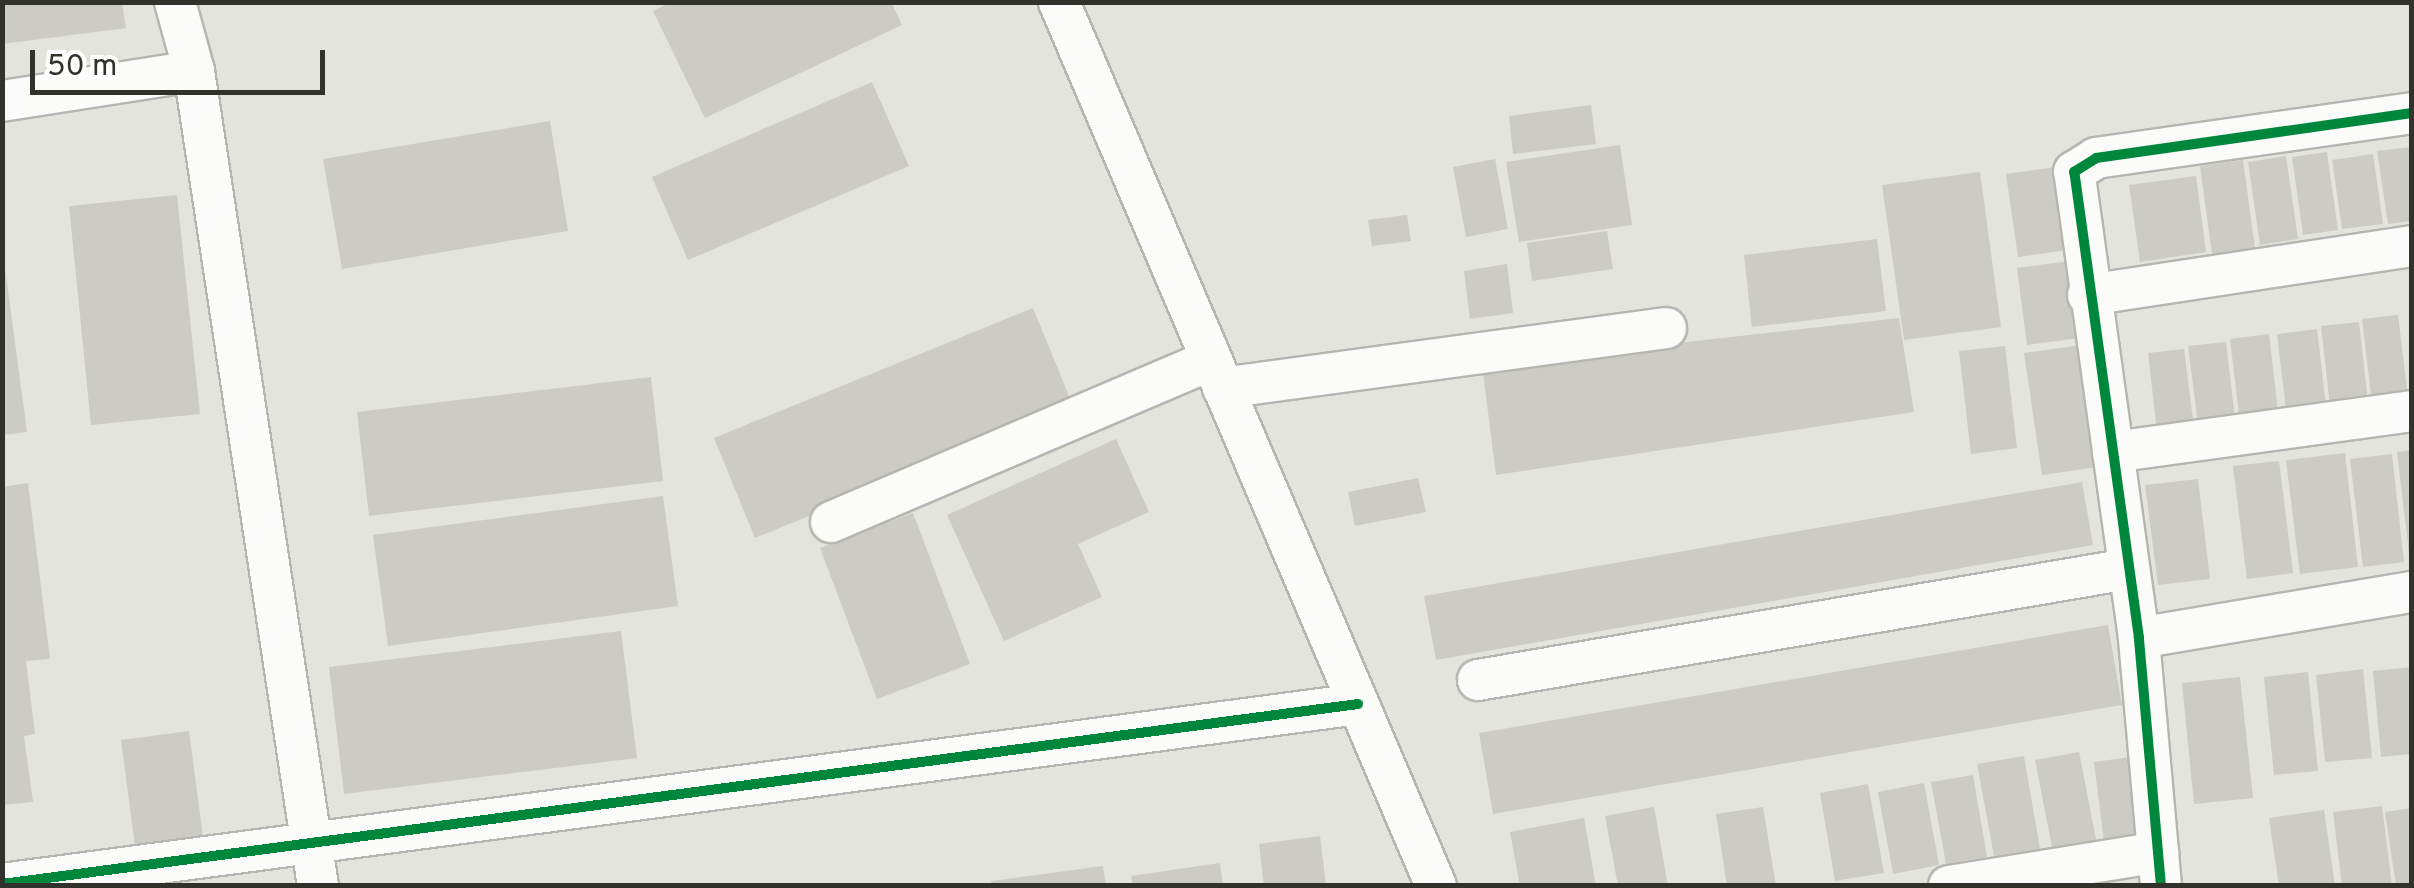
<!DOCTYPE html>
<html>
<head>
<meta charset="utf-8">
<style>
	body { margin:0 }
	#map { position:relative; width:2414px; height:888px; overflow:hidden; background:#e3e4dc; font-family:Overpass,sans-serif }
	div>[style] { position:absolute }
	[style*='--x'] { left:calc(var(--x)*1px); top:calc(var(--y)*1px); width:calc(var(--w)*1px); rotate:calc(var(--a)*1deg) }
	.building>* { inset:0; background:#cdcbc5 }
	.roads { filter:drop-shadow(2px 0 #b6b6b1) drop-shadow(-2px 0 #b6b6b1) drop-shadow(0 2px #b6b6b1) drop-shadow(0 -2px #b6b6b1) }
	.minor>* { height:40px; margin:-20px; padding:0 20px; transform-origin:20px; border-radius:20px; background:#fbfbfa }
	.cycleway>* { height:10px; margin:-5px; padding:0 5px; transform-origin:5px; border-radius:5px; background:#00873e }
	span { translate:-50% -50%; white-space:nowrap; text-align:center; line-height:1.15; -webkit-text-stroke:8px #fff; paint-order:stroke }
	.frame { position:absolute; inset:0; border:5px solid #32322c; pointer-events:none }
	.scale { position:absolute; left:30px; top:50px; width:295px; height:45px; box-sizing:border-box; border:5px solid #32322c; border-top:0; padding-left:12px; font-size:30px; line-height:35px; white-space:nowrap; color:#32322c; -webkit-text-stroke:8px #fff; paint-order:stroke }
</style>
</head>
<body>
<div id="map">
	<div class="building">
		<i style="clip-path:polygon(2px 2px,122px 2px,126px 28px,2px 44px)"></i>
		<i style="clip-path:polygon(671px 2px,891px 2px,902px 25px,705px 118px,653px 11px)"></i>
		<i style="clip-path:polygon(872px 82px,909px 166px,688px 260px,652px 177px)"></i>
		<i style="clip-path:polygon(1591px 105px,1596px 144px,1513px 154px,1509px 116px)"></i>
		<i style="clip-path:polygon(550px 121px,568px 231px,342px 269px,323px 159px)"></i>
		<i style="clip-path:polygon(1620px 145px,1632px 225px,1519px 242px,1506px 162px)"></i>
		<i style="clip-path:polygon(2411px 147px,2412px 221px,2388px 224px,2377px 151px)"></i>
		<i style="clip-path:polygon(2327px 152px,2338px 230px,2303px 235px,2292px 157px)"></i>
		<i style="clip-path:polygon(2373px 154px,2383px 224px,2342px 229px,2332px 160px)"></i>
		<i style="clip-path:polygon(2286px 156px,2298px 239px,2260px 245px,2248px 162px)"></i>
		<i style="clip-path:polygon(1495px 159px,1508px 229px,1466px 237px,1453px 167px)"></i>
		<i style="clip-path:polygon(2243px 160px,2255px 248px,2212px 254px,2200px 166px)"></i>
		<i style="clip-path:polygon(2062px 166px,2074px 249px,2018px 257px,2006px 174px)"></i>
		<i style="clip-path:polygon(1980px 172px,2001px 327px,1904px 340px,1882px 185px)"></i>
		<i style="clip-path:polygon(2196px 176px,2206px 252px,2140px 262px,2129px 185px)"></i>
		<i style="clip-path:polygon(177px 195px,200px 414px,91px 425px,69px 206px)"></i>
		<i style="clip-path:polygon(1407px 215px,1411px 241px,1372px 246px,1368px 220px)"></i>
		<i style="clip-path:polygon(1607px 231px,1613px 269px,1532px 281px,1527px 243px)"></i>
		<i style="clip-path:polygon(1877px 239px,1886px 311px,1752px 327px,1744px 255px)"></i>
		<i style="clip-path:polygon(2px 246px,27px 432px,2px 435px)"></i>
		<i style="clip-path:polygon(2070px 261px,2080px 338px,2027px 345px,2017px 268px)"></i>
		<i style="clip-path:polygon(1507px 264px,1513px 313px,1470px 319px,1464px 271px)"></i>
		<i style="clip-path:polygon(1033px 308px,1074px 408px,755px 538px,714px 438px)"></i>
		<i style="clip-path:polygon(2398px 315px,2408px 398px,2372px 403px,2362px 319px)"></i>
		<i style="clip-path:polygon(1899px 318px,1914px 412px,1496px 475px,1482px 365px)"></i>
		<i style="clip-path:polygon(2359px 322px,2368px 402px,2330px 406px,2321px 326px)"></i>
		<i style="clip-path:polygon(2317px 329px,2327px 413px,2287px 418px,2277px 334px)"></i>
		<i style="clip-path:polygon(2269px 334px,2279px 419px,2240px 423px,2230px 339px)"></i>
		<i style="clip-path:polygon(2226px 342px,2236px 427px,2199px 432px,2188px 346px)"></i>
		<i style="clip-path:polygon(2081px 345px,2098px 467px,2042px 475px,2024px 353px)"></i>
		<i style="clip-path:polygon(2005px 346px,2017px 448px,1971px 454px,1959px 351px)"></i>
		<i style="clip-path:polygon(2184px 349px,2195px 436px,2158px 440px,2148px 353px)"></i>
		<i style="clip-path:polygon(651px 377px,663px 481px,369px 516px,357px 412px)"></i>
		<i style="clip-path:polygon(1116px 439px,1149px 512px,1078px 544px,1102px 597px,1004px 641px,947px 515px)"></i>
		<i style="clip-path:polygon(2412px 450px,2412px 553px,2409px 553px,2397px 452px)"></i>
		<i style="clip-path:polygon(2345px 453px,2358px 567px,2300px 574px,2286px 460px)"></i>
		<i style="clip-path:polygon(2392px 454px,2404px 562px,2363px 567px,2350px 459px)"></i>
		<i style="clip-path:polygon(2279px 461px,2293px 573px,2247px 579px,2233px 466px)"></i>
		<i style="clip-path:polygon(1418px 478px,1426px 512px,1355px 526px,1348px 492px)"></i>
		<i style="clip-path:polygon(2198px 479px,2210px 579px,2158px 585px,2145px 485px)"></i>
		<i style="clip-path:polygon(2082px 482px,2093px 545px,1436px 660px,1424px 596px)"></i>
		<i style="clip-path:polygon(28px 483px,50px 659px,26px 661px,35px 734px,24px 736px,33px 802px,2px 805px,2px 487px)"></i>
		<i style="clip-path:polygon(663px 496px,678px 606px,388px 646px,373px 535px)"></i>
		<i style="clip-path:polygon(913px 513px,970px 664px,877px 699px,820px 548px)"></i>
		<i style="clip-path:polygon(2108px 625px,2122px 705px,1493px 814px,1479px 733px)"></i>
		<i style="clip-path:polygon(621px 631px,637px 758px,344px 794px,329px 667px)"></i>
		<i style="clip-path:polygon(2412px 667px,2412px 754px,2381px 757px,2373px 671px)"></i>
		<i style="clip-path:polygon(2363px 669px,2372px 758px,2325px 762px,2316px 675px)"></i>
		<i style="clip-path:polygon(2308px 672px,2318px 771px,2274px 775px,2264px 677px)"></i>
		<i style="clip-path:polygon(2240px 677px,2253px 798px,2194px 804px,2182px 683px)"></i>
		<i style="clip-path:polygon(189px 731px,203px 837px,135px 846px,121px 740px)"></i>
		<i style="clip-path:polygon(2079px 752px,2097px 844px,2053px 852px,2035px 760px)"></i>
		<i style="clip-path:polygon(2145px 755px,2152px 836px,2104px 842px,2094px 762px)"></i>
		<i style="clip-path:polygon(2024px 756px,2040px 849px,1994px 856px,1977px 764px)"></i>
		<i style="clip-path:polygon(1973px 775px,1987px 857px,1946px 864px,1931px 782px)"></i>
		<i style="clip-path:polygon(1924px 783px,1939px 865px,1893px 874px,1878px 792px)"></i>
		<i style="clip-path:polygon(1868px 784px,1884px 873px,1835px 881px,1820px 793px)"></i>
		<i style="clip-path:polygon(2382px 806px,2392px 886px,2342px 886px,2333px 812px)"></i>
		<i style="clip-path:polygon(1654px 807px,1668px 886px,1618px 886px,1605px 816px)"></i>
		<i style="clip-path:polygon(1763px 807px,1776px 886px,1727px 886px,1716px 814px)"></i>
		<i style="clip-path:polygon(2412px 808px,2412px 886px,2396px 886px,2385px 812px)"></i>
		<i style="clip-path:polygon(2324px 810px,2335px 886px,2279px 886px,2269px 818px)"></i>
		<i style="clip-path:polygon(1584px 818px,1596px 886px,1520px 886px,1510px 832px)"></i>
		<i style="clip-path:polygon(1320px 836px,1326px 886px,1264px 886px,1259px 844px)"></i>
		<i style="clip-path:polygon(1220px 863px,1223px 886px,1133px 886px,1131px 876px)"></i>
		<i style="clip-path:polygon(1103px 866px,1106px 886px,992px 886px,991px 881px)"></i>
	</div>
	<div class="roads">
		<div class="minor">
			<i style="--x:175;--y:2;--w:72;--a:74.6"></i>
			<i style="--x:194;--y:71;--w:824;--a:81.35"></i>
			<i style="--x:1059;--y:2;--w:961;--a:66.9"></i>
			<i style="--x:2;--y:101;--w:194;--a:-8.9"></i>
			<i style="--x:2088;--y:295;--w:328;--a:-8.6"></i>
			<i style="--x:1223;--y:388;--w:447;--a:-7.7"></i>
			<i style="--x:2113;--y:452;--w:302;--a:-7.8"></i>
			<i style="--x:831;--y:522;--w:413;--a:-23.1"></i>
			<i style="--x:2139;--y:638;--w:277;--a:-9.6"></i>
			<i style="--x:1478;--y:680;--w:659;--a:-9.69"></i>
			<i style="--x:2;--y:884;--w:1368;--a:-7.56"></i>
			<i style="--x:1949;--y:886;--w:212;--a:-9.2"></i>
			<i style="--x:2161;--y:886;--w:249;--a:-95.1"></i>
			<i style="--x:2139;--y:638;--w:471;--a:-97.9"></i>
			<i style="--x:2074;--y:172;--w:26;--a:-32"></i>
			<i style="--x:2096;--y:158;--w:319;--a:-8.1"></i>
		</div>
	</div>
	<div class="cycleway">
		<i style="--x:2;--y:884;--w:1368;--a:-7.56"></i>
		<i style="--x:2161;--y:886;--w:249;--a:-95.1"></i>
		<i style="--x:2139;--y:638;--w:471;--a:-97.9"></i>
		<i style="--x:2074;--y:172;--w:26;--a:-32"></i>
		<i style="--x:2096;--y:158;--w:319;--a:-8.1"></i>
	</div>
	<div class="frame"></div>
	<div class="scale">50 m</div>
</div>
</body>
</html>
